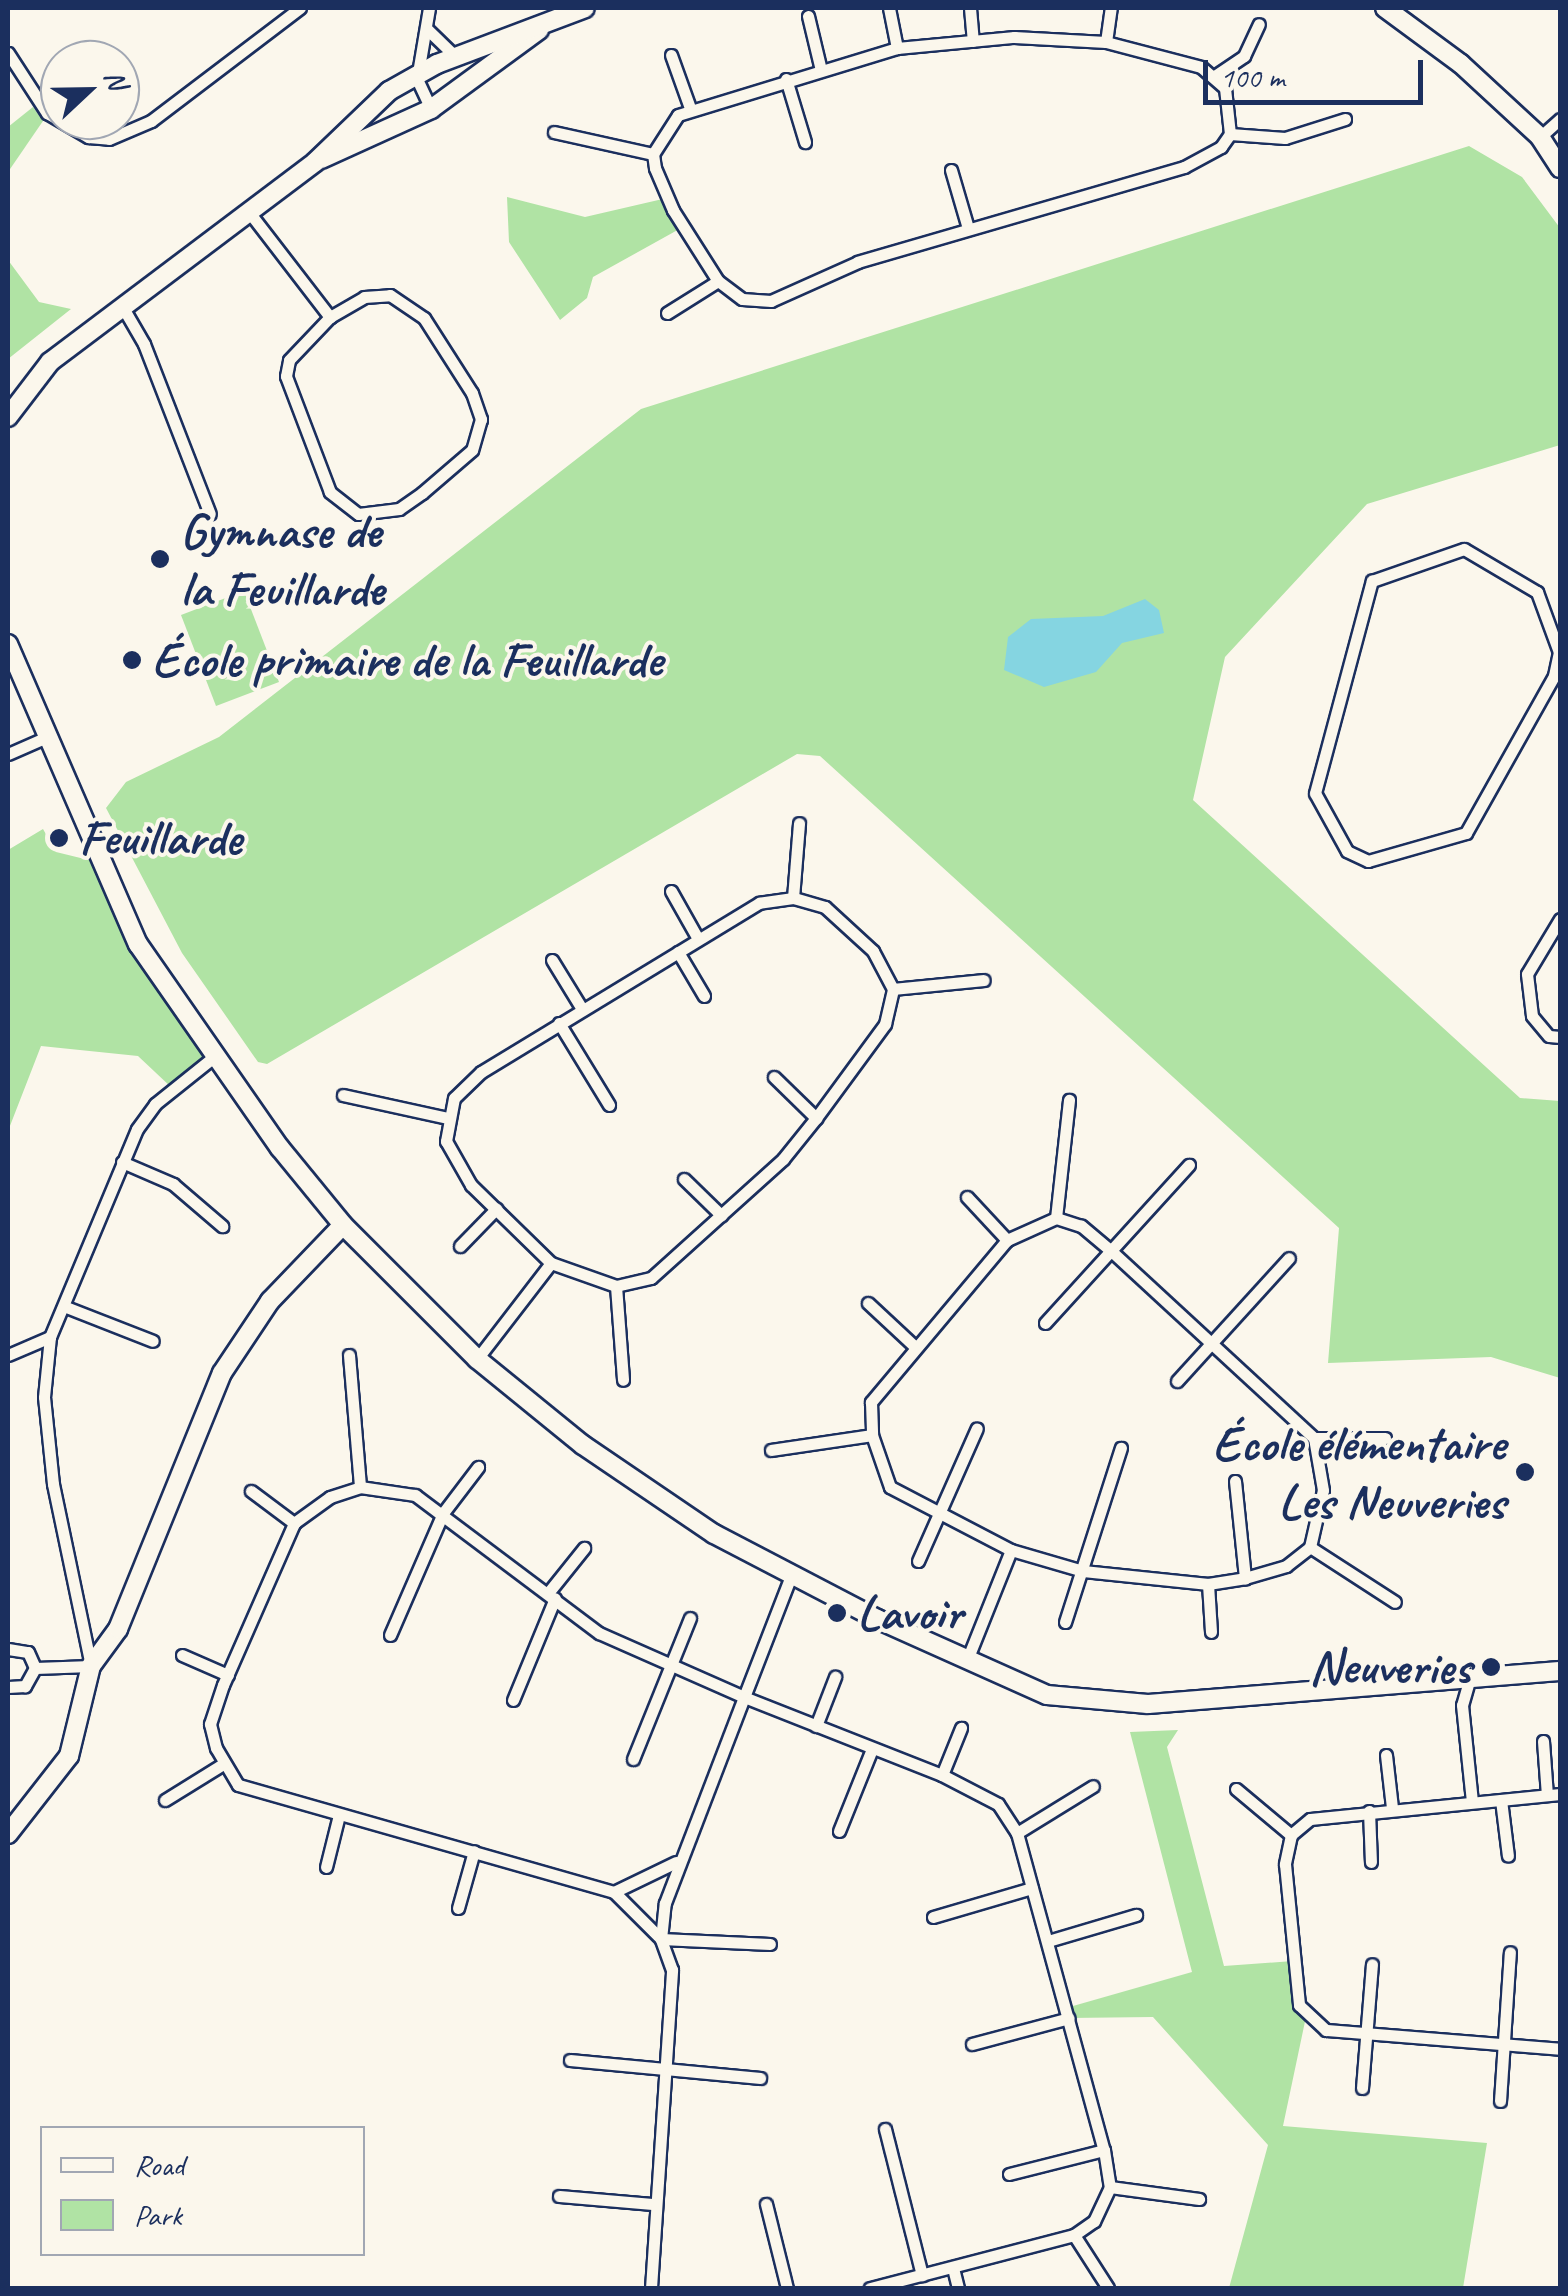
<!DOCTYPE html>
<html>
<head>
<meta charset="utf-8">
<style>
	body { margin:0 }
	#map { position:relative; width:1568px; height:2296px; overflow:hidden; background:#fbf7ec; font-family:Caveat,sans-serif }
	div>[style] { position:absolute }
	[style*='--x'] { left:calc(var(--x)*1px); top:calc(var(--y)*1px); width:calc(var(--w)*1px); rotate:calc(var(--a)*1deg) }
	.green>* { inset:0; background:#b0e3a4 }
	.water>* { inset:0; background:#85d5e1 }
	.roads { filter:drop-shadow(2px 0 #1b2f5e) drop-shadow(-2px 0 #1b2f5e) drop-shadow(0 2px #1b2f5e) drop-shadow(0 -2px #1b2f5e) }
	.street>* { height:11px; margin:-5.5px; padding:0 5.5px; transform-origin:5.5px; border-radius:5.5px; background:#fbf7ec }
	.secondary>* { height:18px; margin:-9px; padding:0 9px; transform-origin:9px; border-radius:9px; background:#fbf7ec }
	.dots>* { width:28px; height:28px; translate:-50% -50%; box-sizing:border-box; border:5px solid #fbf7ec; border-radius:50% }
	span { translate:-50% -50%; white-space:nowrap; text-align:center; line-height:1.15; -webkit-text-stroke:8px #fbf7ec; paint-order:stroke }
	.poi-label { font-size:50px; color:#1b2f5e; font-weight:700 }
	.left { translate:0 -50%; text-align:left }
	.right { translate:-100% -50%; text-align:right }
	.frame { position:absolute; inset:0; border:10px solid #1b2f5e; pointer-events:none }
	.legend { position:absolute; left:40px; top:2126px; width:325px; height:130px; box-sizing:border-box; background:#fbf7ec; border:2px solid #a1a7b3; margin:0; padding:12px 18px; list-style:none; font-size:30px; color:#1b2f5e }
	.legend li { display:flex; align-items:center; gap:20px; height:50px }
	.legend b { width:50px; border:2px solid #a1a7b3 }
	.north { position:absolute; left:40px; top:40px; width:100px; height:100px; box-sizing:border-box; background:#fbf7ec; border:2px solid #a1a7b3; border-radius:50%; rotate:68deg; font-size:28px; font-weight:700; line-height:40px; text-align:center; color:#1b2f5e }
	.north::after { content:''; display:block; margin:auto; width:35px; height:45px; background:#1b2f5e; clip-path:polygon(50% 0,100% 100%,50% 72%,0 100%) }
	.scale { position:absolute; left:1203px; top:60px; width:220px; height:45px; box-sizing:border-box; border:5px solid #1b2f5e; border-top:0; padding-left:12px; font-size:30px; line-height:35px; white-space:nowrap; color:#1b2f5e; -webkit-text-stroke:8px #fbf7ec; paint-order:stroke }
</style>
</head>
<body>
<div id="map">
	<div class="green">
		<i style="clip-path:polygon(33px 107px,43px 121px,8px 172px,8px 127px)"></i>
		<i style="clip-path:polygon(1469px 146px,1522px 177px,1560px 228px,1560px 445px,1367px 504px,1225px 657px,1193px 800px,1520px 1098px,1560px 1101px,1560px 1378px,1491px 1357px,1328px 1363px,1339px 1228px,820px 756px,797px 754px,267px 1064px,258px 1062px,182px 953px,106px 808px,126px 782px,219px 737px,641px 409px)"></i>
		<i style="clip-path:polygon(507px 197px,585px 217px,667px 198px,683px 227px,593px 277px,587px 298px,560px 320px,509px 242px)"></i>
		<i style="clip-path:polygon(8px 260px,39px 302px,71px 309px,8px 359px)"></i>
		<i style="clip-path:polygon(244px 591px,279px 682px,216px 706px,181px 615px)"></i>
		<i style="clip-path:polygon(43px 829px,56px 852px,101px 863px,215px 1056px,172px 1088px,138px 1056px,41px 1046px,8px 1131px,8px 850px)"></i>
		<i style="clip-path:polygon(1178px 1730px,1167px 1747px,1224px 1966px,1293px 1961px,1307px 2012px,1283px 2126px,1487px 2143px,1463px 2288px,1229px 2288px,1268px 2145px,1153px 2017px,1069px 2018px,1066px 2008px,1192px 1972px,1130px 1732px)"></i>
	</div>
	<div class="water">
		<i style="clip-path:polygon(1145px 599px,1159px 610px,1164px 633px,1122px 643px,1096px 672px,1044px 687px,1004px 670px,1008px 637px,1031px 619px,1103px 616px)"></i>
	</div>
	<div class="roads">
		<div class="street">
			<i style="--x:429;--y:8;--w:72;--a:99.6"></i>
			<i style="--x:417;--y:79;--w:33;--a:65"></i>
			<i style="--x:889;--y:8;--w:41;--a:78.7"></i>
			<i style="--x:970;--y:8;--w:33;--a:85"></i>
			<i style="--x:808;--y:16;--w:56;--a:76.5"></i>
			<i style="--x:427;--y:29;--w:39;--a:44"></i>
			<i style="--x:1014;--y:37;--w:92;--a:3.1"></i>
			<i style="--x:1106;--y:42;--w:98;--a:14.7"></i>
			<i style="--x:1201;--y:67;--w:32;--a:41"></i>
			<i style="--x:1225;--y:88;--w:46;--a:83.8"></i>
			<i style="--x:1230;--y:134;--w:16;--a:125"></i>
			<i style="--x:1221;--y:147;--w:42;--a:151.6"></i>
			<i style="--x:1184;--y:167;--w:340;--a:163.8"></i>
			<i style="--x:858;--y:262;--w:95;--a:155.9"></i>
			<i style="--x:771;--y:301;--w:29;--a:-176"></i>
			<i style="--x:742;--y:299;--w:30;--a:-143"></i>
			<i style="--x:718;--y:281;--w:84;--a:-122.4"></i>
			<i style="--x:673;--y:210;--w:46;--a:-113.2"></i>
			<i style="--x:655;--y:168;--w:14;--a:-98"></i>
			<i style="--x:653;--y:154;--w:46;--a:-57.3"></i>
			<i style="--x:678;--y:115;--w:229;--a:-17"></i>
			<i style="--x:897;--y:48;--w:118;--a:-5.4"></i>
			<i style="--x:1106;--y:42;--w:34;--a:-82"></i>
			<i style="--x:8;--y:53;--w:72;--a:57"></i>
			<i style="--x:47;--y:113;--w:48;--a:30.3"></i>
			<i style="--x:88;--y:137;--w:21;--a:5"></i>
			<i style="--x:109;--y:139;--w:46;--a:-23.2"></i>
			<i style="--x:151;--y:121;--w:187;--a:-37.2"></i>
			<i style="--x:671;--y:55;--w:56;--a:70.3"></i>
			<i style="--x:1216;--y:75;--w:34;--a:-34"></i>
			<i style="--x:1244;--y:56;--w:35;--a:-65"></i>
			<i style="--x:786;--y:79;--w:66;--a:73.2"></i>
			<i style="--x:554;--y:132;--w:101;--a:12.5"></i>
			<i style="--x:1230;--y:134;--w:55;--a:4.2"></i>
			<i style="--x:1285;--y:138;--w:63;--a:-17.6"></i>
			<i style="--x:1540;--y:137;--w:27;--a:-42"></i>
			<i style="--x:951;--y:170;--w:60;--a:73.7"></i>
			<i style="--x:249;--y:212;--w:133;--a:52.4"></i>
			<i style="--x:390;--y:295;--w:41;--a:34.1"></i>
			<i style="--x:424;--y:318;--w:89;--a:57.4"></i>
			<i style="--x:472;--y:393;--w:28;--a:71"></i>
			<i style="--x:481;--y:419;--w:32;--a:106"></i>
			<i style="--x:472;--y:450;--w:66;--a:139.3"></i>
			<i style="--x:422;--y:493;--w:28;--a:145"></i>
			<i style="--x:399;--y:509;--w:41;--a:173"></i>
			<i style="--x:358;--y:514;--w:36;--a:-142"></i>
			<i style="--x:330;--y:492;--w:124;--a:-110.8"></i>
			<i style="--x:286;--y:376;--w:16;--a:-79"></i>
			<i style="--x:289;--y:360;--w:59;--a:-46.4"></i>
			<i style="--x:330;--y:317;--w:39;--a:-30"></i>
			<i style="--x:364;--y:297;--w:26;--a:-4"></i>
			<i style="--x:122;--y:306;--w:44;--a:59.9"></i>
			<i style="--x:144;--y:344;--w:182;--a:68.8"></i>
			<i style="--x:667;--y:313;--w:60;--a:-32.1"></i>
			<i style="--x:1464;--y:549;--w:85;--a:30.5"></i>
			<i style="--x:1537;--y:592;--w:64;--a:69.9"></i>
			<i style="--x:1559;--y:652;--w:25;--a:102"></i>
			<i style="--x:1554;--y:676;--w:180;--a:119.3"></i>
			<i style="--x:1466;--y:833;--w:102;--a:164.1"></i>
			<i style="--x:1368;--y:861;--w:23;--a:-155"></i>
			<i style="--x:1347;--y:851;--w:66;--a:-118.9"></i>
			<i style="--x:1315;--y:793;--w:220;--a:-75"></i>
			<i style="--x:1372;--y:581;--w:97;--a:-19.2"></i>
			<i style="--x:8;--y:754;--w:43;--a:-23.6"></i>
			<i style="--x:671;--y:891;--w:55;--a:60.6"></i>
			<i style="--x:793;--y:898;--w:75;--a:-85.4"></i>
			<i style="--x:1560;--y:919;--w:64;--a:121"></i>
			<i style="--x:1527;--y:974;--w:42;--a:83.2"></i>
			<i style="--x:1532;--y:1016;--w:26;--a:50"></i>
			<i style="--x:1549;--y:1036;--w:11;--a:5"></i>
			<i style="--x:678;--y:952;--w:51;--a:59.4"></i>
			<i style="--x:552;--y:960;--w:57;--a:58.5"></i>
			<i style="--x:893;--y:989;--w:91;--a:-5.6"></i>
			<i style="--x:559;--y:1023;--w:96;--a:58.6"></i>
			<i style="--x:774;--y:1077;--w:59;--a:44.3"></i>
			<i style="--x:343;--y:1095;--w:107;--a:12.4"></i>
			<i style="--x:122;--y:1162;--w:56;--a:23.3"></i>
			<i style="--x:173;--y:1184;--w:65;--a:40.6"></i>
			<i style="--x:684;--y:1179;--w:52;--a:44.2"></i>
			<i style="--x:967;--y:1197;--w:59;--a:47.1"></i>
			<i style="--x:1056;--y:1218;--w:119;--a:-83.7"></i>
			<i style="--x:460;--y:1246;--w:52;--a:-45.8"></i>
			<i style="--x:616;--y:1286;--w:94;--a:85.7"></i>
			<i style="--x:868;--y:1303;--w:62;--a:43"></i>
			<i style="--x:66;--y:1307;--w:93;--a:21.3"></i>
			<i style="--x:1045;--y:1323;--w:214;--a:-47.7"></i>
			<i style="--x:8;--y:1355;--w:46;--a:-23.2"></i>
			<i style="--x:50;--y:1337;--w:225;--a:-67.3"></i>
			<i style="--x:137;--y:1129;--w:31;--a:-54"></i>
			<i style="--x:155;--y:1104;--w:77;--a:-38.7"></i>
			<i style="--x:349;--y:1355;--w:132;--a:85.2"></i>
			<i style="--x:477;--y:1359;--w:121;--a:-52.4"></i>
			<i style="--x:551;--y:1263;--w:69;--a:19.5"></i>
			<i style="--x:616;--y:1286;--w:36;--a:-13"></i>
			<i style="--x:651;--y:1278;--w:178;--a:-42"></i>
			<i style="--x:783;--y:1159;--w:53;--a:-51.2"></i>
			<i style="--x:816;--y:1118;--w:117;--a:-53.7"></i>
			<i style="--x:885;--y:1024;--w:36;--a:-77"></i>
			<i style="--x:893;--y:989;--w:43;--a:-117.8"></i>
			<i style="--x:873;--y:951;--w:65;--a:-137.5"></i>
			<i style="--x:825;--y:907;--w:33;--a:-164"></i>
			<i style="--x:793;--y:898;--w:34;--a:172"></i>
			<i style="--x:759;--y:903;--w:325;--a:148.7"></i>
			<i style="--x:481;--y:1072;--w:37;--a:136"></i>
			<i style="--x:454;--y:1098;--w:44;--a:100.5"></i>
			<i style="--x:446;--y:1141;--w:51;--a:60.4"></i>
			<i style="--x:471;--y:1185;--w:112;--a:44.3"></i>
			<i style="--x:1177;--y:1381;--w:166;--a:-47.7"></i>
			<i style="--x:1314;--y:1438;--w:71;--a:0"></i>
			<i style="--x:771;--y:1450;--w:102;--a:-8.4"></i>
			<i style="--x:1235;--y:1481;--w:98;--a:84.1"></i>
			<i style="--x:251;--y:1491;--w:54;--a:36.7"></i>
			<i style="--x:1310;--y:1547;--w:101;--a:32.9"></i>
			<i style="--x:918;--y:1561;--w:145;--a:-66.1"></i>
			<i style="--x:1208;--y:1584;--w:48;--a:86.4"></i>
			<i style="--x:548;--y:1593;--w:58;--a:-51.3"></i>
			<i style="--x:1065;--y:1622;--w:183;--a:-72.2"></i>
			<i style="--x:390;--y:1635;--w:133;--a:-66.5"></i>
			<i style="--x:443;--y:1513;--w:58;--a:-52.7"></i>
			<i style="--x:8;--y:1649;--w:20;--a:9"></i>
			<i style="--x:28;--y:1652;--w:17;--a:66"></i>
			<i style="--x:35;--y:1668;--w:21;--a:119"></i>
			<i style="--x:25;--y:1686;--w:17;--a:177"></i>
			<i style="--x:182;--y:1655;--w:50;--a:23.5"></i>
			<i style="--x:967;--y:1660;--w:118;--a:-68.2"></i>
			<i style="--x:1011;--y:1550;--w:75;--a:16.3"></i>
			<i style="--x:1083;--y:1571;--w:126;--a:5.9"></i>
			<i style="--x:1208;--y:1584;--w:37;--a:-9"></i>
			<i style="--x:1245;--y:1578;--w:43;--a:-16.3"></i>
			<i style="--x:1286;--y:1566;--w:31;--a:-38"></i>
			<i style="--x:1310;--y:1547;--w:58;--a:-77.2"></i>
			<i style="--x:1323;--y:1490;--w:53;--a:-99.8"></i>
			<i style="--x:1314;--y:1438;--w:277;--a:-137.3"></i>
			<i style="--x:1110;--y:1250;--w:38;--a:-140"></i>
			<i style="--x:1081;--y:1226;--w:26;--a:-162"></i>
			<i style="--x:1056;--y:1218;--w:54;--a:155.8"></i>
			<i style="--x:1007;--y:1240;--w:212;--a:130"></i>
			<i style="--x:871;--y:1402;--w:33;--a:88"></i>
			<i style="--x:872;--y:1435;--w:55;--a:70.9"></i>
			<i style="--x:890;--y:1487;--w:136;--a:27.5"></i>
			<i style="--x:35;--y:1668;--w:56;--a:-2"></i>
			<i style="--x:91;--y:1666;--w:186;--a:-101.8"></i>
			<i style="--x:53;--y:1484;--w:87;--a:-95.9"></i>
			<i style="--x:44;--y:1397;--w:60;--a:-84.3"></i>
			<i style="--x:1469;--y:1681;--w:25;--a:106"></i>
			<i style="--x:1462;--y:1705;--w:97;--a:84.1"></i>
			<i style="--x:513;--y:1700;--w:110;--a:-67.6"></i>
			<i style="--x:816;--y:1726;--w:53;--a:-68.8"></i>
			<i style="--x:1543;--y:1741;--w:54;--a:85.8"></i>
			<i style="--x:1386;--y:1755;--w:53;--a:83.5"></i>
			<i style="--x:633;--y:1759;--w:152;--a:-68"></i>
			<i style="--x:942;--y:1775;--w:51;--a:-68"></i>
			<i style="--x:1236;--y:1789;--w:72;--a:39.9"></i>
			<i style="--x:1560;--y:1794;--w:251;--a:174.3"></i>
			<i style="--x:1310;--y:1819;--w:25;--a:140"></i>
			<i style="--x:1291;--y:1835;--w:30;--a:102"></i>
			<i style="--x:1285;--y:1864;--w:142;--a:84.3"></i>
			<i style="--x:1299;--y:2005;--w:37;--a:43"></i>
			<i style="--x:1326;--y:2030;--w:235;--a:4.6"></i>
			<i style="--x:165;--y:1800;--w:68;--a:-31.8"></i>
			<i style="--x:1501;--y:1800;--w:56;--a:82.9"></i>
			<i style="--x:1369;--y:1811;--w:51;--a:87.8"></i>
			<i style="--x:839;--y:1831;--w:88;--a:-68.1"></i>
			<i style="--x:1017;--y:1833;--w:89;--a:-31.7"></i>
			<i style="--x:676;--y:1862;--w:69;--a:154.2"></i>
			<i style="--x:614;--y:1892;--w:391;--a:-164.1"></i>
			<i style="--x:238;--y:1785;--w:43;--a:-120.7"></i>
			<i style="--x:216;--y:1748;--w:25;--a:-104"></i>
			<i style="--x:210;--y:1724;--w:41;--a:-71.6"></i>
			<i style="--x:223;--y:1685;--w:177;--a:-66.3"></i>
			<i style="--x:294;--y:1523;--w:44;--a:-35.8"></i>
			<i style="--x:330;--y:1497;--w:32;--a:-18"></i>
			<i style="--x:360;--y:1487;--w:56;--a:8.3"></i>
			<i style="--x:415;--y:1495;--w:230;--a:36.9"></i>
			<i style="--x:599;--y:1633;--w:158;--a:23.8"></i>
			<i style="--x:744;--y:1697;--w:130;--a:-68.8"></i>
			<i style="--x:326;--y:1867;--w:54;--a:-76"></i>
			<i style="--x:614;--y:1892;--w:66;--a:45"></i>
			<i style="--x:661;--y:1939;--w:109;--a:2.6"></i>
			<i style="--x:458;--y:1908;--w:59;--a:-74.3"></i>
			<i style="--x:933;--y:1917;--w:103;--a:-16.3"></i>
			<i style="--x:1048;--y:1941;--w:92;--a:-16.5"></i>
			<i style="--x:972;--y:2044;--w:100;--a:-15"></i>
			<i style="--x:570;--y:2060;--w:191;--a:5.4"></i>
			<i style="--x:1362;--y:2088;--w:124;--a:-85.4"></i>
			<i style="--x:1500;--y:2101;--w:149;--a:-86.2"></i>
			<i style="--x:885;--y:2129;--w:151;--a:75.8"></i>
			<i style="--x:1009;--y:2174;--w:98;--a:-14.2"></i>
			<i style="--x:1110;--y:2187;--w:90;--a:7.7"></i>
			<i style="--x:559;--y:2196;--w:94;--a:4.9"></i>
			<i style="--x:766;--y:2204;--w:87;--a:76"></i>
			<i style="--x:1074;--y:2235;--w:63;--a:57.3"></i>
			<i style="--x:953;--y:2268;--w:21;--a:76"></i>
			<i style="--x:651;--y:2288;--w:319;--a:-86.2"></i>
			<i style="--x:672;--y:1970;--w:33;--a:-110"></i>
			<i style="--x:661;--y:1939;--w:36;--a:-84"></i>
			<i style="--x:665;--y:1903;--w:221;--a:-69"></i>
			<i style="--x:744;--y:1697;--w:213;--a:21.5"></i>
			<i style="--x:942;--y:1775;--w:63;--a:27.4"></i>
			<i style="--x:998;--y:1804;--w:35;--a:57"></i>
			<i style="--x:1017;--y:1833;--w:329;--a:74.7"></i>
			<i style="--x:1104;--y:2150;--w:37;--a:81"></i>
			<i style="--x:1110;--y:2187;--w:38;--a:115"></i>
			<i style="--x:1094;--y:2221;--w:24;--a:145"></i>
			<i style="--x:1074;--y:2235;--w:211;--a:165.4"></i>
		</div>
		<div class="secondary">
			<i style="--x:1385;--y:8;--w:94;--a:36.4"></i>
			<i style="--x:1461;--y:64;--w:108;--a:42.7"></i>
			<i style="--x:1540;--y:137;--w:37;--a:57"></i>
			<i style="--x:321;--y:159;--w:121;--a:-24.4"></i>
			<i style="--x:431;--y:109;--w:134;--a:-36.2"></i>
			<i style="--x:8;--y:417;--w:69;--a:-52.6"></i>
			<i style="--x:50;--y:362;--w:332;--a:-37"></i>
			<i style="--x:315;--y:162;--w:103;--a:-43.8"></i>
			<i style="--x:389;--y:91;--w:55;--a:-29.4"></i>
			<i style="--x:437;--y:64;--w:158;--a:-20.7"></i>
			<i style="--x:8;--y:644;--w:327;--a:66.6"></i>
			<i style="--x:138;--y:944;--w:249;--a:55.2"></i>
			<i style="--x:280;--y:1148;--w:99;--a:50.7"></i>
			<i style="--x:343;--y:1225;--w:190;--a:45"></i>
			<i style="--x:477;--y:1359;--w:136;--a:39.1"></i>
			<i style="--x:583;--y:1445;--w:158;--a:34.2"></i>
			<i style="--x:714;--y:1534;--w:184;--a:27.5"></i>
			<i style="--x:877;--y:1619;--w:186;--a:24.1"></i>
			<i style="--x:1047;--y:1695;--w:101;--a:5.1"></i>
			<i style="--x:1148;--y:1704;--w:413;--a:-4.6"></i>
			<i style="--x:8;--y:1834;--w:99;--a:-52"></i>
			<i style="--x:69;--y:1756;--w:93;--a:-76.3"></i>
			<i style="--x:91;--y:1666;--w:46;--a:-53.9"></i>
			<i style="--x:118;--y:1629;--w:276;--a:-67.9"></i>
			<i style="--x:222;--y:1373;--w:87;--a:-56.3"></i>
			<i style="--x:270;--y:1301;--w:105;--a:-46.2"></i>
		</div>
	</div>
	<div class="dots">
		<i style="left:160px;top:559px;background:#1b2f5e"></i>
		<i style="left:132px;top:660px;background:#1b2f5e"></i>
		<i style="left:59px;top:838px;background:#1b2f5e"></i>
		<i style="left:1525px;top:1472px;background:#1b2f5e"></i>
		<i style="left:837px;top:1613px;background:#1b2f5e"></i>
		<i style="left:1491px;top:1667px;background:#1b2f5e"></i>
	</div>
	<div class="poi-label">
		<span class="left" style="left:180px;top:559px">Gymnase de<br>la Feuillarde</span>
		<span class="left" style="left:152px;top:660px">École primaire de la Feuillarde</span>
		<span class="left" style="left:79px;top:838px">Feuillarde</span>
		<span class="right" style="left:1505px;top:1472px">École élémentaire<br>Les Neuveries</span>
		<span class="left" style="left:857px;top:1613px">Lavoir</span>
		<span class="right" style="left:1471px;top:1667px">Neuveries</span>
	</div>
	<div class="frame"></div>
	<ul class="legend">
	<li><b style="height:12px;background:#fbf7ec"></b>Road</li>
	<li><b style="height:28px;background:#b0e3a4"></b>Park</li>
	</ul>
	<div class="north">N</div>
	<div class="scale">100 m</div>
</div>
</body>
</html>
